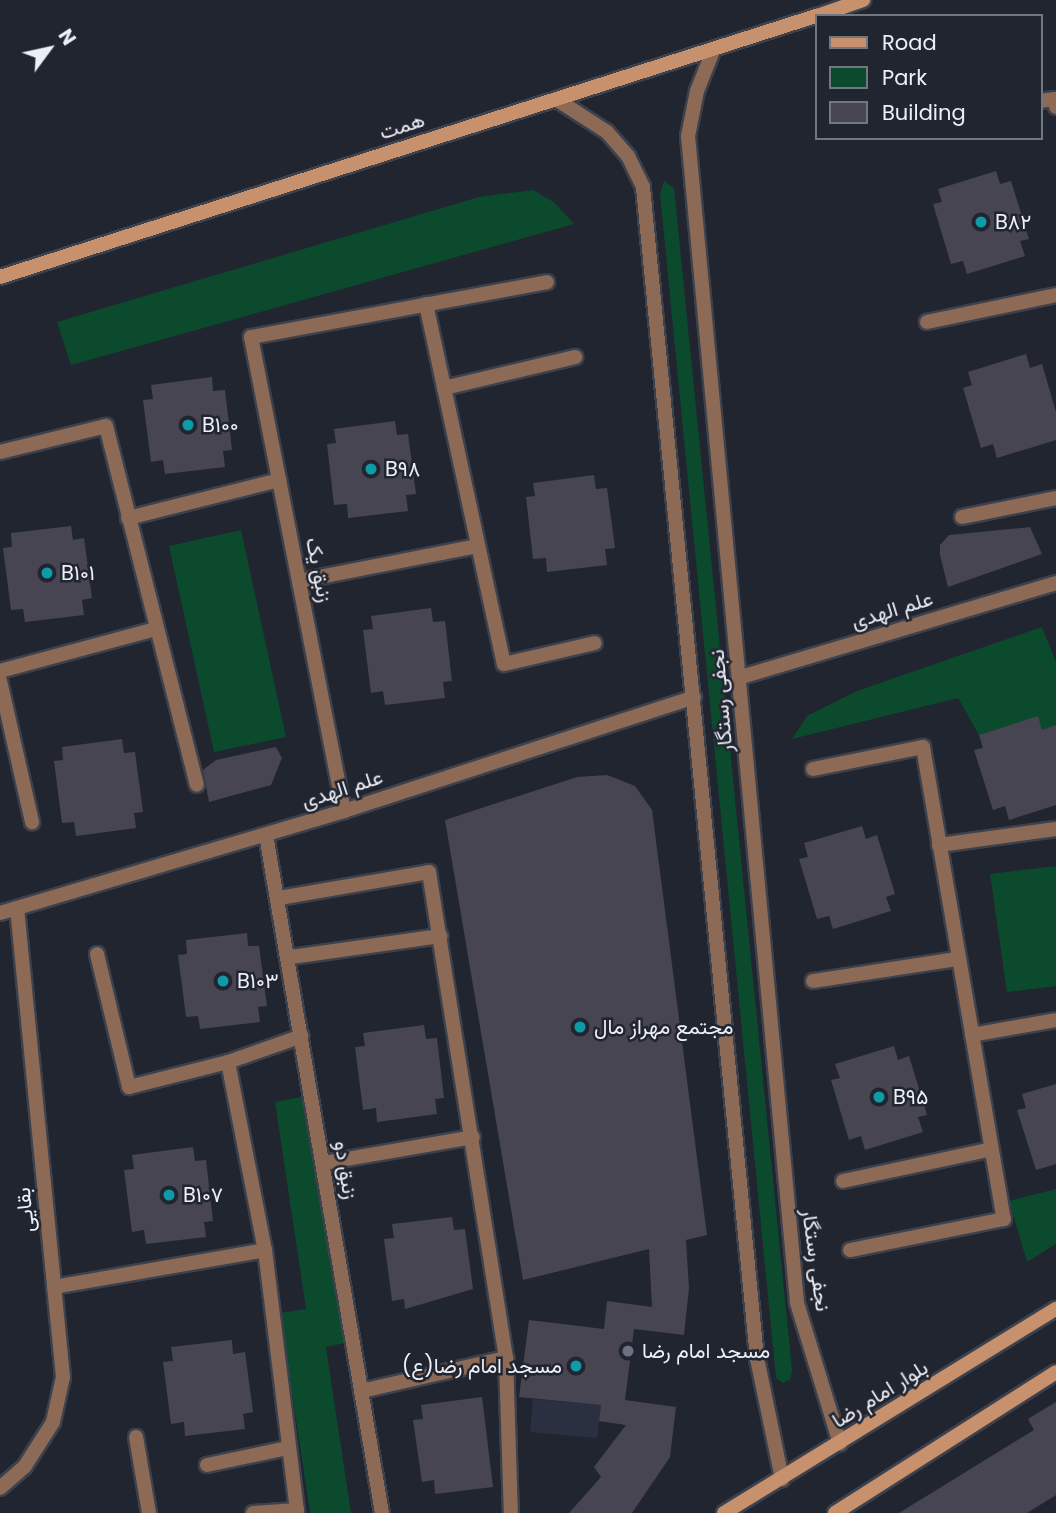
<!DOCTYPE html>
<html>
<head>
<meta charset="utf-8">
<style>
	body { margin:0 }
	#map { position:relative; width:1056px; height:1513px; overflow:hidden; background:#212530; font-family:Poppins,Vazirmatn,sans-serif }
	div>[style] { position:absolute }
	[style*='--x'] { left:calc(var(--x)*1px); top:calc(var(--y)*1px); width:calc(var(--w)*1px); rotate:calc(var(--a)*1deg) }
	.built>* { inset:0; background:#2a3040 }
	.green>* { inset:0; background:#0b4a2d }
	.building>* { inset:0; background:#484552 }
	.roads { filter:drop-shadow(2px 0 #3d414c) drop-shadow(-2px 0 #3d414c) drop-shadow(0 2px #3d414c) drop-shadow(0 -2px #3d414c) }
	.street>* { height:14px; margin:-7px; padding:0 7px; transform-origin:7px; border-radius:7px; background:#8c6a55 }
	.secondary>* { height:14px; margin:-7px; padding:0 7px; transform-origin:7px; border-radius:7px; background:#c7916e }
	.dots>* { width:19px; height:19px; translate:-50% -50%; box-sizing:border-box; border:4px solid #212530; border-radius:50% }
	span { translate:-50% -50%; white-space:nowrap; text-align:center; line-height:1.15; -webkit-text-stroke:5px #212530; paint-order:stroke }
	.street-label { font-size:21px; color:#eceff6 }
	.poi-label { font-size:21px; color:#eceff6 }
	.left { translate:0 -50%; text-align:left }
	.right { translate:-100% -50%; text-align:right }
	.legend { position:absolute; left:815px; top:14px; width:228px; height:126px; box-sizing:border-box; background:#212530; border:2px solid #72767f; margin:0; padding:9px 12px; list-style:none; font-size:21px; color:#eceff6 }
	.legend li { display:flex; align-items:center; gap:14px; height:35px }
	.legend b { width:35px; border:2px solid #72767f }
	.north { position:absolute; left:14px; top:14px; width:70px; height:70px; -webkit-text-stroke:5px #212530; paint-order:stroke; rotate:57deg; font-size:19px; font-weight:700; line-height:28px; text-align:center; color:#eceff6 }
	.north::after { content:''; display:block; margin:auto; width:24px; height:32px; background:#eceff6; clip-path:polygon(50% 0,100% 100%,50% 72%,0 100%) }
</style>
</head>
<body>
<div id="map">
	<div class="built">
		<i style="clip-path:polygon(533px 1399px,601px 1405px,597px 1438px,530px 1432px)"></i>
	</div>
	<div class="green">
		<i style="clip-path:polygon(664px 181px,674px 188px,792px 1370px,790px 1380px,783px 1383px,776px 1378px,660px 194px)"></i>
		<i style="clip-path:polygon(533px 190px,555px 203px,574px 224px,71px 365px,57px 322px,479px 197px)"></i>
		<i style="clip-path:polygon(241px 530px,286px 737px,214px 752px,169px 546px)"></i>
		<i style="clip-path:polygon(1042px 627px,1056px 662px,1056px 737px,1053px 727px,1042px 730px,1037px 717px,979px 735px,958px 698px,792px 739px,807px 716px,857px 691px)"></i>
		<i style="clip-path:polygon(1056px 866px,1056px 986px,1007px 992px,990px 874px)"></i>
		<i style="clip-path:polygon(307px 1096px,345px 1343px,326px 1347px,351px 1513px,310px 1513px,280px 1313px,306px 1309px,275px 1102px)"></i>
		<i style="clip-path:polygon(1056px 1189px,1056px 1244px,1027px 1262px,1009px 1201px)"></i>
	</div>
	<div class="building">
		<i style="clip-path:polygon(996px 171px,1000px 184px,1011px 181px,1029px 239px,1020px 241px,1025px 256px,967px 274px,963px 261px,951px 264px,933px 204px,942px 202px,938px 189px)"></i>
		<i style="clip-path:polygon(1026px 354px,1030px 368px,1042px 364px,1056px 412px,1056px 440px,997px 458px,993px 444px,981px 448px,963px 388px,972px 385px,968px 372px)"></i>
		<i style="clip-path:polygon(212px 377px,213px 391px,225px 390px,232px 450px,223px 451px,225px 467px,165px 474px,163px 460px,151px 462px,143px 400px,153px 399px,151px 385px)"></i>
		<i style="clip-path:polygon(395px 421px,397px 435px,408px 434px,416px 494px,406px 495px,408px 511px,348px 518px,347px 504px,334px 505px,327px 444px,336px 443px,334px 429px)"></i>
		<i style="clip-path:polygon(594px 475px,596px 489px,607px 488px,615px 548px,605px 549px,607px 565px,547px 572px,546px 558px,533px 559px,526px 497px,535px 496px,533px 483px)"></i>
		<i style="clip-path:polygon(71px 526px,73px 540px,84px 538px,92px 598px,82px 600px,84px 615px,25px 622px,23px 609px,11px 610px,3px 548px,12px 547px,11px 533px)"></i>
		<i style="clip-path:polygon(1030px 527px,1042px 554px,948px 587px,940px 555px,940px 545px,949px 535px)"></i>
		<i style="clip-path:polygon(431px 608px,433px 622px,445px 621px,452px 681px,443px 682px,445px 698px,385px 705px,383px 691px,371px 693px,363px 630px,373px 629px,371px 616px)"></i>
		<i style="clip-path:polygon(1038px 716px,1042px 730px,1056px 725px,1056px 805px,1009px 820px,1005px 806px,993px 810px,974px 750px,983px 748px,979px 735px)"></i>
		<i style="clip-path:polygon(122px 739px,124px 753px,135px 752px,143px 812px,134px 813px,136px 828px,76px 836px,74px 822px,62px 823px,54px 761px,63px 760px,62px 747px)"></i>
		<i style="clip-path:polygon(276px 747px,282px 758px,271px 785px,209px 802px,203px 770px,216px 760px)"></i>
		<i style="clip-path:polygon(607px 775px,635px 786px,652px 810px,707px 1235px,686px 1240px,689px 1288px,684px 1335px,634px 1329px,625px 1400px,676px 1407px,670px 1457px,632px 1513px,569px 1513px,601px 1477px,594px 1467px,626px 1425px,599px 1421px,601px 1405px,519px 1397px,529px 1320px,604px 1329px,607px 1301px,652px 1307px,649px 1249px,523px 1280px,445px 820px,577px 777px)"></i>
		<i style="clip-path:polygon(862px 826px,866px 839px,877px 835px,895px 894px,886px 897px,891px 911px,833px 929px,829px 916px,817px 919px,799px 859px,808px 857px,804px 843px)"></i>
		<i style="clip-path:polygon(247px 933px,248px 946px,259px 946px,267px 1006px,258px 1007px,260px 1022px,200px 1029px,198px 1016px,186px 1017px,178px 955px,187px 954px,186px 940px)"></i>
		<i style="clip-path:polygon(424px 1025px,426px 1039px,437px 1038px,444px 1098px,435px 1099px,437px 1114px,377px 1122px,376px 1108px,363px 1110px,355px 1047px,365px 1046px,363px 1033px)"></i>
		<i style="clip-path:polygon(894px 1046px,898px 1060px,909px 1056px,927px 1115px,918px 1117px,923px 1132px,865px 1150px,861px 1136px,849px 1140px,831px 1080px,840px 1078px,835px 1064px)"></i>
		<i style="clip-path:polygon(1056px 1084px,1056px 1164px,1036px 1170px,1017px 1110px,1026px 1108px,1022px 1094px)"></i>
		<i style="clip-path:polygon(193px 1147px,195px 1161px,206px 1160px,213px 1221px,204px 1222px,206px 1237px,146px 1244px,144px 1230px,132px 1232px,124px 1170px,134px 1169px,132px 1155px)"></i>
		<i style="clip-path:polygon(452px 1217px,454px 1230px,465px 1229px,473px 1289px,405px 1309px,404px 1299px,392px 1301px,384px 1239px,394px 1238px,392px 1224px)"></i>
		<i style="clip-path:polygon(232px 1340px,233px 1354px,245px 1352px,253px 1412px,243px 1414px,245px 1429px,185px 1436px,184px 1422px,171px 1424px,163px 1362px,173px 1361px,171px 1347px)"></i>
		<i style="clip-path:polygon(482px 1397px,493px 1487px,435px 1494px,434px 1480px,422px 1482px,413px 1420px,423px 1419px,421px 1405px)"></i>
		<i style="clip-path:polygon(1056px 1402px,1056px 1495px,1027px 1513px,899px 1513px,1034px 1430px,1028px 1419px)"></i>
	</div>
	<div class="roads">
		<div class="street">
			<i style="--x:713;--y:51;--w:43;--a:111.8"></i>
			<i style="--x:697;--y:91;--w:46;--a:101.3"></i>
			<i style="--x:688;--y:136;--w:1172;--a:84.66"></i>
			<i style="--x:797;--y:1303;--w:147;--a:73"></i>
			<i style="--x:556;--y:99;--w:61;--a:32.9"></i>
			<i style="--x:607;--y:132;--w:32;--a:49"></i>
			<i style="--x:628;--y:156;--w:34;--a:64"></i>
			<i style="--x:643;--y:187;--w:1177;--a:84.44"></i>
			<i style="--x:757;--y:1358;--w:124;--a:78.3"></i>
			<i style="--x:1040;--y:101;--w:15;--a:-8"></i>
			<i style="--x:1055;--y:99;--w:8;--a:83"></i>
			<i style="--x:426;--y:304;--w:368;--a:77.8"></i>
			<i style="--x:504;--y:664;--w:93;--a:-13"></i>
			<i style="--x:927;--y:322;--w:132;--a:-11.8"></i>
			<i style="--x:444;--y:388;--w:135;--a:-13.3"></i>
			<i style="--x:0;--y:452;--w:109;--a:-13.8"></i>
			<i style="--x:106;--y:426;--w:370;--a:75.8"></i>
			<i style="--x:962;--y:517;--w:96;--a:-11.4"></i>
			<i style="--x:128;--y:518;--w:156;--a:-14.1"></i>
			<i style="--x:299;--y:581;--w:182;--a:-11.1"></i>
			<i style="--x:0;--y:671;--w:162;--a:-15.1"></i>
			<i style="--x:741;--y:677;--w:329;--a:-16.6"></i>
			<i style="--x:0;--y:681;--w:145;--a:77.2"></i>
			<i style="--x:813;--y:769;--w:112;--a:-11.3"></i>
			<i style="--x:923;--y:747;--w:479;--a:80.3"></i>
			<i style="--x:1004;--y:1219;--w:157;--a:168.6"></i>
			<i style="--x:344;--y:811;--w:483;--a:-101.1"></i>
			<i style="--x:251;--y:337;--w:301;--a:-10.5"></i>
			<i style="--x:266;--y:835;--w:688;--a:80.29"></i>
			<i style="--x:939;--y:845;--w:118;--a:-7.8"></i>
			<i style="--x:279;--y:898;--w:152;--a:-9.8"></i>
			<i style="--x:429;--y:872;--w:492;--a:81"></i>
			<i style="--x:506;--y:1358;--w:155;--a:88.2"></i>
			<i style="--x:0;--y:913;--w:359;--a:-16.5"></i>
			<i style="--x:344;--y:811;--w:368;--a:-18"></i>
			<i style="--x:97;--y:954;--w:137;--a:76.5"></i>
			<i style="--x:129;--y:1087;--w:102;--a:-14.2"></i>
			<i style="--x:228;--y:1062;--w:78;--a:-19.4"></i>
			<i style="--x:291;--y:957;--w:151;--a:-8"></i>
			<i style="--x:813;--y:981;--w:145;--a:-8.7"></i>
			<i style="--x:972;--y:1035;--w:85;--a:-10.1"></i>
			<i style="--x:228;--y:1062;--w:192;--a:78.9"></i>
			<i style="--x:265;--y:1250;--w:262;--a:83"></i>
			<i style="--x:297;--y:1510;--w:44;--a:176.1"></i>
			<i style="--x:324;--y:1163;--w:151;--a:-9.9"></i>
			<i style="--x:843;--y:1181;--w:152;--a:-12.1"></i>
			<i style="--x:54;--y:1287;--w:214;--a:-9.9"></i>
			<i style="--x:361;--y:1391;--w:149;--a:-12.8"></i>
			<i style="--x:136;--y:1437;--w:77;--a:80.3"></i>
			<i style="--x:207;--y:1465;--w:83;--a:-11.9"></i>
			<i style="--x:0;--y:1488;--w:33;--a:-41"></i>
			<i style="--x:25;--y:1466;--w:52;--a:-57.5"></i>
			<i style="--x:53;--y:1422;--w:46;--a:-77.5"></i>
			<i style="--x:63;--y:1377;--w:471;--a:-95.6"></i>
		</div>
		<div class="secondary">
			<i style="--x:817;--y:16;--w:49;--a:-19.2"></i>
			<i style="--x:0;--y:277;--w:857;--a:-17.74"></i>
			<i style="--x:724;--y:1513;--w:390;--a:-31.6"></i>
			<i style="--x:835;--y:1513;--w:262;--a:-32.5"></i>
		</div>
	</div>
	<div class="dots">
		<i style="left:981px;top:222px;background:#0f9aa8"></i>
		<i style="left:188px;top:425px;background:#0f9aa8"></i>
		<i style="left:371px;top:469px;background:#0f9aa8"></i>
		<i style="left:47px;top:573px;background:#0f9aa8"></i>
		<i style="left:223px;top:981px;background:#0f9aa8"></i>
		<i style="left:580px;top:1027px;background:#0f9aa8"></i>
		<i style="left:879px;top:1097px;background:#0f9aa8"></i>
		<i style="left:169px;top:1195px;background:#0f9aa8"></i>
		<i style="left:628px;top:1351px;background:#6b7280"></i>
		<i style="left:576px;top:1366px;background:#0f9aa8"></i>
	</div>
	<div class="street-label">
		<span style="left:402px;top:126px;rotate:-18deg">همت</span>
		<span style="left:319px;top:570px;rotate:79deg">زنبق یک</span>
		<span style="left:892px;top:610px;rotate:-17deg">علم الهدی</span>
		<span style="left:721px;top:701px;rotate:-95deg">نجفی رستگار</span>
		<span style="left:342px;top:789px;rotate:-18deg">علم الهدی</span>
		<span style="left:346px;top:1170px;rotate:81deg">زنبق دو</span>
		<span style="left:25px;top:1210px;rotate:-96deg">بقایی</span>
		<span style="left:816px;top:1260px;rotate:82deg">نجفی رستگار</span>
		<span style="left:880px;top:1394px;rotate:-32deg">بلوار امام رضا</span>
	</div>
	<div class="poi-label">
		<span class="left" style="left:995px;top:222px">B۸۲</span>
		<span class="left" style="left:202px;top:425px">B۱۰۰</span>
		<span class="left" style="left:385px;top:469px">B۹۸</span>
		<span class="left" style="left:61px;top:573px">B۱۰۱</span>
		<span class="left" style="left:237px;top:981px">B۱۰۳</span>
		<span class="left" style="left:594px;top:1027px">مجتمع مهراز مال</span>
		<span class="left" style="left:893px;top:1097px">B۹۵</span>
		<span class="left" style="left:183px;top:1195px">B۱۰۷</span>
		<span class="left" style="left:642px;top:1351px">مسجد امام رضا</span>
		<span class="right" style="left:562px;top:1366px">مسجد امام رضا(ع)</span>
	</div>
	<ul class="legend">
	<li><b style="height:9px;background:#c7916e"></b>Road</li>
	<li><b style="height:19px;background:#0b4a2d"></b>Park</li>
	<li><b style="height:19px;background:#484552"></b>Building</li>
	</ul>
	<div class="north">N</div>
</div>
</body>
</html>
